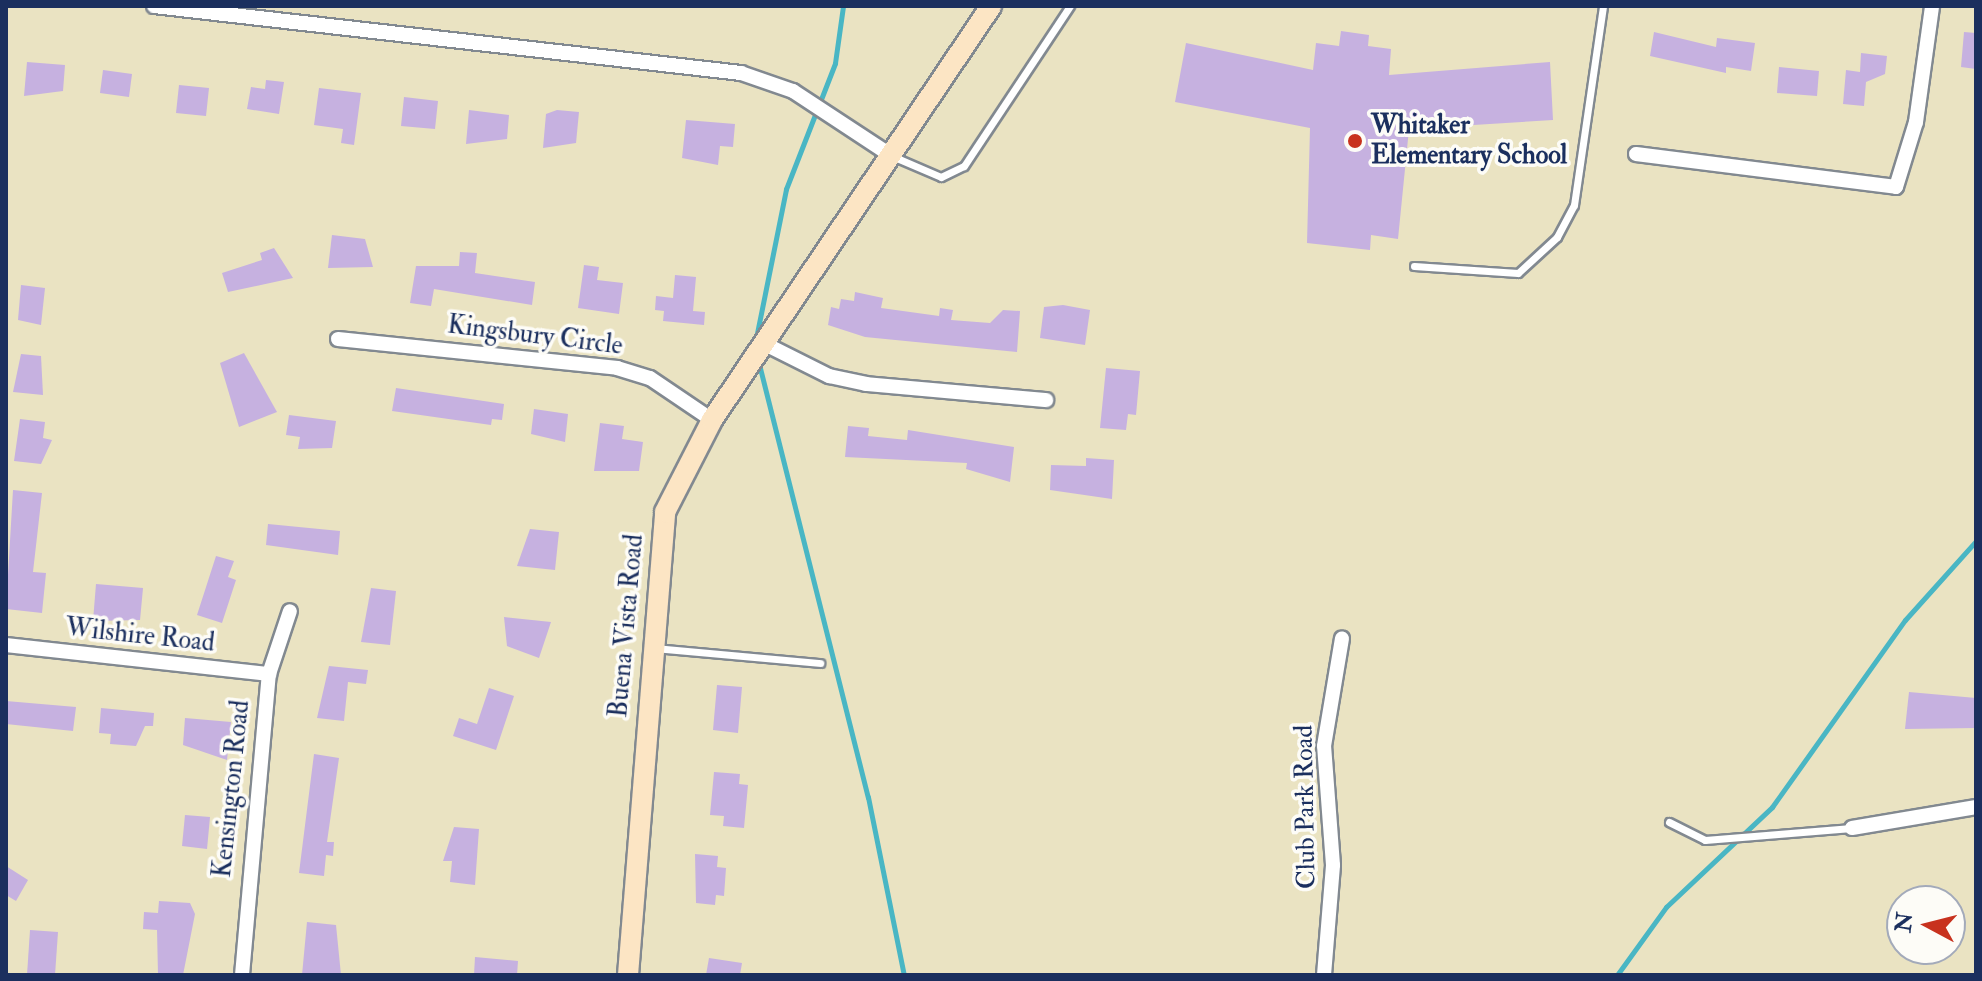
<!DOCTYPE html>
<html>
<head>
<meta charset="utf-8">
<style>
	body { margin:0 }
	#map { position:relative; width:1982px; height:981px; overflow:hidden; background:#eae3c2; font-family:"IM FELL Double Pica",serif }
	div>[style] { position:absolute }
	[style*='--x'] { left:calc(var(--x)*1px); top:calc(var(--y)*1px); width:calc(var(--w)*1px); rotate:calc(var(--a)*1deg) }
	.stream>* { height:5px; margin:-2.5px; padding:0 2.5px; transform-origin:2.5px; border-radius:2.5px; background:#49b6c4 }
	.building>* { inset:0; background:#c6b1e0 }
	.roads { filter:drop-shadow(2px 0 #828990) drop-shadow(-2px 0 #828990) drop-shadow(0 2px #828990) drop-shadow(0 -2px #828990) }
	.lane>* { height:7px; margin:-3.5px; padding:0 3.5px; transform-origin:3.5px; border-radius:3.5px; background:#fff }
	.street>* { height:14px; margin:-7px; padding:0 7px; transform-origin:7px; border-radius:7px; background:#fff }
	.secondary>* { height:20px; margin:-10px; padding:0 10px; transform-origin:10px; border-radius:10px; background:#fce5c4 }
	.dots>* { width:22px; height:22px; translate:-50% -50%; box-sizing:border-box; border:4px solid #fdfcf7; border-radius:50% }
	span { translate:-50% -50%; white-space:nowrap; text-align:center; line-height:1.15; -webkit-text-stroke:7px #fdfcf7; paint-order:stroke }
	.poi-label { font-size:26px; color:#1b2f5e; font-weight:700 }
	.left { translate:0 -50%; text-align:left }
	.street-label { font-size:26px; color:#1b2f5e }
	.frame { position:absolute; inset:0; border:8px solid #1b2f5e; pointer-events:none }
	.north { position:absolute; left:1886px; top:885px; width:80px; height:80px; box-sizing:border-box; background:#fdfcf7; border:2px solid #a3aaba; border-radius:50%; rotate:277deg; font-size:22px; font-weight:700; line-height:32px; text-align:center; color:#1b2f5e }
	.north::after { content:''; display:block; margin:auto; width:28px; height:36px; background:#c8321e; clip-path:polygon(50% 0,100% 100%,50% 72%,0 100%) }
</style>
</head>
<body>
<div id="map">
	<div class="stream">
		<i style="--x:755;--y:343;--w:157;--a:-78.6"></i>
		<i style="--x:786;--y:189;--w:135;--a:-68.7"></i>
		<i style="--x:835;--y:63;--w:58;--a:-82"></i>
		<i style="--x:758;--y:360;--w:451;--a:75.9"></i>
		<i style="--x:868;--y:797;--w:182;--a:78.6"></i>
		<i style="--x:1617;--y:975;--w:84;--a:-54.2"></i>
		<i style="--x:1666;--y:907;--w:146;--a:-43.3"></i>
		<i style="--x:1772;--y:807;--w:229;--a:-54.6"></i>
		<i style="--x:1905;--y:620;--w:106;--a:-48.1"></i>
	</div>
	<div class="building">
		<i style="clip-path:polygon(1341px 31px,1369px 35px,1368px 46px,1391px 49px,1389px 75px,1550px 62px,1553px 120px,1409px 129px,1398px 239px,1371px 235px,1370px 250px,1307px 243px,1310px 128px,1175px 102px,1186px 43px,1313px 70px,1316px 43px,1339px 46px)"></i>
		<i style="clip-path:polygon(1654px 32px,1716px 47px,1717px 38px,1755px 43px,1751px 71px,1726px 67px,1726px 73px,1650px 56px)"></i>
		<i style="clip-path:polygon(1964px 32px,1976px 33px,1976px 69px,1961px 67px)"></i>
		<i style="clip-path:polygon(1861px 53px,1887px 56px,1885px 74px,1866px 82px,1864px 106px,1843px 104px,1846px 70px,1860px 72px)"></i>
		<i style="clip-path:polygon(27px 62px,65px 65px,63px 91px,24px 96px)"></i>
		<i style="clip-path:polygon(1779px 67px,1819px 71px,1817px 96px,1777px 93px)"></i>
		<i style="clip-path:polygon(103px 70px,132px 74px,129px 97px,100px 93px)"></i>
		<i style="clip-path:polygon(266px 80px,284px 82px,279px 114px,247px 109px,251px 87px,265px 89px)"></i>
		<i style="clip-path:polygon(179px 85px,209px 88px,206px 116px,176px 113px)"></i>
		<i style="clip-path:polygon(319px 88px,361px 93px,354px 145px,341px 143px,343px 129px,314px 125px)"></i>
		<i style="clip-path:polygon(404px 97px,438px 101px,435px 129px,401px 126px)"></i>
		<i style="clip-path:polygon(469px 110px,509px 115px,507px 139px,466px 144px)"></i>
		<i style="clip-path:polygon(557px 110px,579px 112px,576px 143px,543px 148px,546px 114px)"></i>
		<i style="clip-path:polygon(686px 120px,735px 124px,733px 147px,720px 146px,718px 165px,682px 158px)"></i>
		<i style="clip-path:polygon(332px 235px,365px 239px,373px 267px,328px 268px)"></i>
		<i style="clip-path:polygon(274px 248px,293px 278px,228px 292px,222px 273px,262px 260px,260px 253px)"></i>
		<i style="clip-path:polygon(460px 252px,477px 253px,475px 273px,535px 282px,532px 305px,434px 289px,431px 306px,410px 303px,416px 266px,459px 266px)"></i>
		<i style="clip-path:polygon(584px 265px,599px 267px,597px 280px,623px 283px,619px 314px,578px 308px)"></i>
		<i style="clip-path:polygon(675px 275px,696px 277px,693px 311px,705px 312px,704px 325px,663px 321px,664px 311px,655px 310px,656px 296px,673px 298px)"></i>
		<i style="clip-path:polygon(21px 285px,45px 288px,41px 325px,18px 320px)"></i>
		<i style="clip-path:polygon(855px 292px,883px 298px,881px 308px,939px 316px,940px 308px,953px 310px,951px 320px,990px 323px,1003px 310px,1020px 311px,1017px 352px,865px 337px,828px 325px,831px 307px,839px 309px,841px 299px,854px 301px)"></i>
		<i style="clip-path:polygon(1063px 305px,1090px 310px,1085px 345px,1040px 338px,1044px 307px)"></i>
		<i style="clip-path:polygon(244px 353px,277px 412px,239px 427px,220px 363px)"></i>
		<i style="clip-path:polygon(21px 354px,41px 356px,43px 395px,13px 392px)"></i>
		<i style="clip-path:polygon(1106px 368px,1140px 371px,1136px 415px,1128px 414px,1126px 430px,1100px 428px)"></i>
		<i style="clip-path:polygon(396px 388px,504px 404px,502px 420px,492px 419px,491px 425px,392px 411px)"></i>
		<i style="clip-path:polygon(534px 409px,568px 414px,565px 442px,531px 434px)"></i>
		<i style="clip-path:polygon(289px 415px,336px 421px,332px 448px,298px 449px,300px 437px,286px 435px)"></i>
		<i style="clip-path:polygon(20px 419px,45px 422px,43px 438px,52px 440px,41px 464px,14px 461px)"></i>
		<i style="clip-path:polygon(600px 423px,624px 426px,622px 439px,643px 442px,639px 471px,594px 471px)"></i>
		<i style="clip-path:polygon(848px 426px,869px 428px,868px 436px,907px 440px,908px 430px,1014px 447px,1010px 482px,966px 469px,967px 463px,845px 457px)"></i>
		<i style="clip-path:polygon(1086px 458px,1114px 460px,1112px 499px,1050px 490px,1051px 465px,1086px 466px)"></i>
		<i style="clip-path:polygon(13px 490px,42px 493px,33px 572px,46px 573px,42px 613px,6px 609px)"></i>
		<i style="clip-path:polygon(268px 524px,340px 531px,338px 555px,266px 545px)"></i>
		<i style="clip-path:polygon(530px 529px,559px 532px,555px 570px,517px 566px)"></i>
		<i style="clip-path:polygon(216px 556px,234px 561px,228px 577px,236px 580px,222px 623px,197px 615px)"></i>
		<i style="clip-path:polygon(96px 584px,143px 588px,140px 620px,93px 621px)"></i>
		<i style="clip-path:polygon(371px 588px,396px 591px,390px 645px,361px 642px)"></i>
		<i style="clip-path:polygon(504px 617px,551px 622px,539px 658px,507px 646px)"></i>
		<i style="clip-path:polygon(329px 666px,368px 670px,366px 684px,348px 682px,344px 721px,317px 718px)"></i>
		<i style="clip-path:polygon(717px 685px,742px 687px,738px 733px,713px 730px)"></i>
		<i style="clip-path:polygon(489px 688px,514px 696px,496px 750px,453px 736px,459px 718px,477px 724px)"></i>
		<i style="clip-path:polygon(1909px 692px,1976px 698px,1976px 728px,1905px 729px)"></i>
		<i style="clip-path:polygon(6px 701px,76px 707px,73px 731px,6px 724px)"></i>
		<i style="clip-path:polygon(101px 708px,154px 713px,153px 726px,145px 726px,136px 746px,110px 744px,111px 734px,99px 733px)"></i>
		<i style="clip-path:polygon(185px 718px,231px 722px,227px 760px,183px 745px)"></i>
		<i style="clip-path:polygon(314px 754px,339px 758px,327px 842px,334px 842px,333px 856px,326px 855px,324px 876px,299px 873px)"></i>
		<i style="clip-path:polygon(714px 772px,740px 774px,739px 784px,748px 785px,744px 828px,723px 826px,724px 816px,710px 815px)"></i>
		<i style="clip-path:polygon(185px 815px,210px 817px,207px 849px,182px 846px)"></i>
		<i style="clip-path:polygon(454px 827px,479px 829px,475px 885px,450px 882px,452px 861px,443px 861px)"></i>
		<i style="clip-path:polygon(695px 854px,718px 856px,717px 867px,726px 868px,724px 896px,716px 895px,715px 905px,696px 903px)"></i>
		<i style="clip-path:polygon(6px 866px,28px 880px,16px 901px,6px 895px)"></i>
		<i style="clip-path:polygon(159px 901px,190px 903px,195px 914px,183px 975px,158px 975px,157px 930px,143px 929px,144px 912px,158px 913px)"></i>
		<i style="clip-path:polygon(307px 922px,336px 925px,341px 975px,302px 975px)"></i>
		<i style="clip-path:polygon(30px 930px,58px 932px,55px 975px,27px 975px)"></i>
		<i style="clip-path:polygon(475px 957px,518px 961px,517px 975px,474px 975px)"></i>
		<i style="clip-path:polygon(709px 958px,742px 963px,740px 975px,706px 975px)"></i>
	</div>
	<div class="roads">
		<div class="lane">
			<i style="--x:892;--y:156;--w:53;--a:23.2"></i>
			<i style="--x:941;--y:177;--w:25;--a:-26"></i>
			<i style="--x:964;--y:166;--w:192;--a:-56.5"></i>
			<i style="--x:1414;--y:266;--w:104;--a:3.9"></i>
			<i style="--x:1518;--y:273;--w:53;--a:-42.7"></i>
			<i style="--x:1557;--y:237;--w:36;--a:-62"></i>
			<i style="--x:1574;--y:205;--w:201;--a:-81.7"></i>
			<i style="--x:655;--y:648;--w:166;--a:5.2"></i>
			<i style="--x:1669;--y:822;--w:40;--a:26.6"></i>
			<i style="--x:1705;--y:840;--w:147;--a:-4.7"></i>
		</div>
		<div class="street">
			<i style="--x:154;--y:6;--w:591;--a:6.51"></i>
			<i style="--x:741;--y:73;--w:55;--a:19.1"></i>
			<i style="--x:793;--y:91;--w:118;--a:33.3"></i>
			<i style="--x:1636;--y:154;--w:262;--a:7.2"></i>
			<i style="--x:1896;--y:187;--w:68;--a:-72.9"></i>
			<i style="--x:1916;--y:122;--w:117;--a:-82.1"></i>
			<i style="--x:338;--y:339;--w:281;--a:5.9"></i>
			<i style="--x:617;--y:368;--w:34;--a:17"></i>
			<i style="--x:650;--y:378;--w:75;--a:34.1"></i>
			<i style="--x:765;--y:344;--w:72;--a:26.6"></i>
			<i style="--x:829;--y:376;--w:38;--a:12"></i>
			<i style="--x:866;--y:384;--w:181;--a:5.1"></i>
			<i style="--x:6;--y:645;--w:265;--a:6.3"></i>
			<i style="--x:1852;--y:828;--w:126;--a:-9.6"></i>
			<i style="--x:242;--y:975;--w:302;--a:-84.9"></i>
			<i style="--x:269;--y:674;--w:66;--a:-71.6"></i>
			<i style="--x:1324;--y:975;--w:110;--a:-85.3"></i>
			<i style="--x:1333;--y:865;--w:119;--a:-94.3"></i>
			<i style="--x:1324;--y:746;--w:109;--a:-80.5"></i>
		</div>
		<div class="secondary">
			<i style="--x:628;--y:975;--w:464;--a:-85.4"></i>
			<i style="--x:665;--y:512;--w:103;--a:-62.9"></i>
			<i style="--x:712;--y:420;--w:499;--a:-56"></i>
		</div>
	</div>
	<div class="dots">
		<i style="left:1355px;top:141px;background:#c8321e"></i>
	</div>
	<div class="poi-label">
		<span class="left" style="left:1371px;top:141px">Whitaker<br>Elementary School</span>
	</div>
	<div class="street-label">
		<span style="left:535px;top:336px;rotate:7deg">Kingsbury Circle</span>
		<span style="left:627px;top:626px;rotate:-85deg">Buena Vista Road</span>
		<span style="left:140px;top:636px;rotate:6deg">Wilshire Road</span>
		<span style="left:232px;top:789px;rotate:-84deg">Kensington Road</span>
		<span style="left:1306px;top:807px;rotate:-91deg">Club Park Road</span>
	</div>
	<div class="frame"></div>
	<div class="north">N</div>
</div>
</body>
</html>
